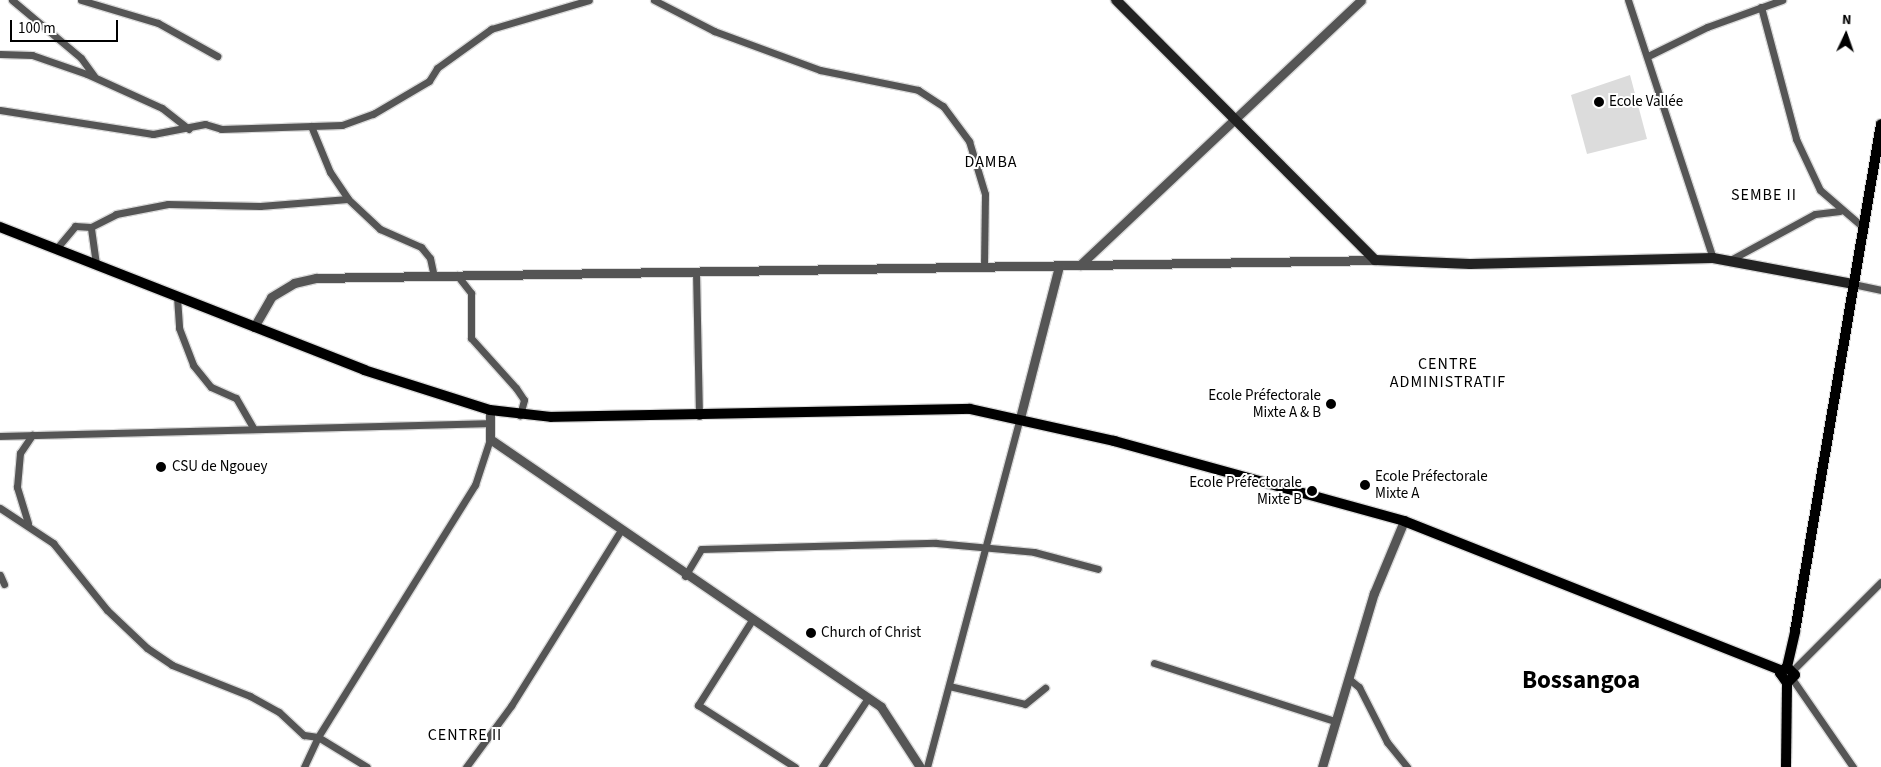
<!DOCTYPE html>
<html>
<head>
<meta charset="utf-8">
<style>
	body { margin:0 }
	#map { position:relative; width:1881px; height:767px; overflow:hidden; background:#fff; font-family:"Source Sans 3",sans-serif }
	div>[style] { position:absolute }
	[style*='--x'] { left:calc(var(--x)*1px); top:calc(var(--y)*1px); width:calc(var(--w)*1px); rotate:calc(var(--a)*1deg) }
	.green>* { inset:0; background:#dcdcdc }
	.roads { filter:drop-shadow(1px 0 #dbdbdb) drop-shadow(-1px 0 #dbdbdb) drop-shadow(0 1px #dbdbdb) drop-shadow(0 -1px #dbdbdb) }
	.minor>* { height:7px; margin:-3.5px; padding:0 3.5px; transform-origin:3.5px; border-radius:3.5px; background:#555 }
	.tertiary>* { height:9px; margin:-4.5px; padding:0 4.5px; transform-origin:4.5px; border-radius:4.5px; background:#555 }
	.secondary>* { height:10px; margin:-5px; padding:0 5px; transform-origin:5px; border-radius:5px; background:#222 }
	.primary>* { height:10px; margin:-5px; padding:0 5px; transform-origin:5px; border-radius:5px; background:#000 }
	.dots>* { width:14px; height:14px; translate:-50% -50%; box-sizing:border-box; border:2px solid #fff; border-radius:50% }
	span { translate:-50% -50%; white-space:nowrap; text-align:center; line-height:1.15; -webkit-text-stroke:4px #fff; paint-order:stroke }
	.poi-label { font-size:15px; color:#000 }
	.left { translate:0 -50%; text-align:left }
	.right { translate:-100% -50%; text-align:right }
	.neighbourhood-label { font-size:16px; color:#000; letter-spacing:1px }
	.town-label { font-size:25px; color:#000; font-weight:700 }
	.north { position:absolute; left:1821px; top:10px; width:50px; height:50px; -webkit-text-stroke:4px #fff; paint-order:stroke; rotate:3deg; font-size:14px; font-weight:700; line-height:20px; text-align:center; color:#000 }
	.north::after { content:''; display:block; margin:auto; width:18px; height:22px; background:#000; clip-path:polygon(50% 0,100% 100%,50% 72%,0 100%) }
	.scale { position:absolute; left:10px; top:20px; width:108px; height:22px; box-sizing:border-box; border:2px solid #000; border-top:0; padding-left:6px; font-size:15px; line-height:18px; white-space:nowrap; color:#000; -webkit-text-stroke:4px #fff; paint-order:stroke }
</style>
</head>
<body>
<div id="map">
	<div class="green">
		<i style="clip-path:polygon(1630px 75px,1647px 139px,1587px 154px,1571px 95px)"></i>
	</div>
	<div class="roads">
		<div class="minor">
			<i style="--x:12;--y:0;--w:90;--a:40"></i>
			<i style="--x:81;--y:58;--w:22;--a:54"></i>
			<i style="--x:81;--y:0;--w:80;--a:16.6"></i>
			<i style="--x:158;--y:23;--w:68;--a:29.2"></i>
			<i style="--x:654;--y:0;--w:68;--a:27.3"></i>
			<i style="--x:714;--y:31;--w:113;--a:20.2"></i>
			<i style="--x:820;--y:70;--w:100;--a:11.5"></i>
			<i style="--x:918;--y:90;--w:30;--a:33"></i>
			<i style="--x:943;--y:106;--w:44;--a:53.4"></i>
			<i style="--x:969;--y:141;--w:55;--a:73.2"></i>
			<i style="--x:985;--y:194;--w:72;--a:90.8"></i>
			<i style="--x:1628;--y:0;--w:272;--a:71.8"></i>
			<i style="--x:1761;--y:7;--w:137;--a:75.1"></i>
			<i style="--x:1796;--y:139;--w:56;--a:64.8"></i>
			<i style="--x:1820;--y:190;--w:58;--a:40.8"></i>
			<i style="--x:0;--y:54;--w:32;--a:2"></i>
			<i style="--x:32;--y:55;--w:58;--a:19.1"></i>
			<i style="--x:87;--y:74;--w:82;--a:24.4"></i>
			<i style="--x:162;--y:108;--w:34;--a:38"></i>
			<i style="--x:1648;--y:56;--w:66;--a:-26.2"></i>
			<i style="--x:1707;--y:27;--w:80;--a:-19.8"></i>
			<i style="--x:0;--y:110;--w:155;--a:8.9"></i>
			<i style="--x:153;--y:134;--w:53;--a:-10.9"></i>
			<i style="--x:205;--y:124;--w:17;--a:17"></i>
			<i style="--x:221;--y:129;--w:121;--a:-1.9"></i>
			<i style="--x:342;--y:125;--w:33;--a:-20"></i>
			<i style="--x:373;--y:114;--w:65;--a:-30.5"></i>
			<i style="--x:429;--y:81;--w:15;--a:-58"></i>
			<i style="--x:437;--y:68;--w:67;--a:-35.8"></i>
			<i style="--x:491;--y:29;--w:102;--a:-16.5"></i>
			<i style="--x:311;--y:126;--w:50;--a:67.6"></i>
			<i style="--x:330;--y:172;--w:32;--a:56"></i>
			<i style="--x:348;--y:199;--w:44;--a:43.2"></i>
			<i style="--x:380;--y:229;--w:45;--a:23.7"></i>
			<i style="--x:421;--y:247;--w:14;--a:51"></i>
			<i style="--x:430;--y:258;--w:19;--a:78"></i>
			<i style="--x:56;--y:249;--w:30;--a:-50"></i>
			<i style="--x:75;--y:226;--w:16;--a:4"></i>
			<i style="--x:1732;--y:259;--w:94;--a:-28.5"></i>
			<i style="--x:1815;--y:214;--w:25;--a:-7"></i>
			<i style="--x:96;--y:264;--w:37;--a:-98"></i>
			<i style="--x:91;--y:227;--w:28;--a:-27"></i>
			<i style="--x:116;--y:214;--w:53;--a:-10.9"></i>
			<i style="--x:168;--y:204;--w:92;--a:1.2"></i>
			<i style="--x:260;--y:206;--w:88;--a:-4.5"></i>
			<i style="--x:696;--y:272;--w:144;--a:88.8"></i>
			<i style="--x:457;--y:275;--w:23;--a:52"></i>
			<i style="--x:471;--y:293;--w:45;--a:90"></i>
			<i style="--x:471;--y:338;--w:67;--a:48"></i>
			<i style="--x:516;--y:388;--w:14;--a:56"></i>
			<i style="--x:524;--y:400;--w:16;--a:105"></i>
			<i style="--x:1853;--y:284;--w:29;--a:12"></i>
			<i style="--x:177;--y:297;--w:31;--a:86"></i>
			<i style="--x:179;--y:328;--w:40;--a:69"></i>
			<i style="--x:193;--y:365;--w:28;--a:51"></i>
			<i style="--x:211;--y:387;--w:27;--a:24"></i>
			<i style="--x:236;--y:398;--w:34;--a:60"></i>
			<i style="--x:0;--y:436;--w:491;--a:-1.5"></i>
			<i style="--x:0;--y:508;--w:64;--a:33.4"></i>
			<i style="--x:53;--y:543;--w:86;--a:51.1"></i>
			<i style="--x:107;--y:610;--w:55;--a:43.5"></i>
			<i style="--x:147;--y:648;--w:30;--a:34"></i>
			<i style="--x:172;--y:665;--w:84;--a:21.7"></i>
			<i style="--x:250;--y:696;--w:33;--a:29"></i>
			<i style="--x:279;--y:712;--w:34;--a:43"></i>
			<i style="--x:304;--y:735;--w:14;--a:8"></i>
			<i style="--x:318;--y:737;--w:57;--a:31.5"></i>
			<i style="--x:28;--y:523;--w:38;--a:-107"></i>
			<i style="--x:17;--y:487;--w:34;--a:-85"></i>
			<i style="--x:20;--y:453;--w:22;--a:-56"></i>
			<i style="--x:0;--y:575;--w:10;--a:66"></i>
			<i style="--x:685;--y:576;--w:31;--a:-59"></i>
			<i style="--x:701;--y:549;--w:235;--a:-1.5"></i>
			<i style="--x:936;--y:543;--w:98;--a:5.2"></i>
			<i style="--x:1034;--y:552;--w:66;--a:14.9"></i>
			<i style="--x:752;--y:620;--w:101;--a:122.4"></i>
			<i style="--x:698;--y:705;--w:115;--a:32.6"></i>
			<i style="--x:1154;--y:663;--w:190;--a:17.8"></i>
			<i style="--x:1793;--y:670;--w:124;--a:-45"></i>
			<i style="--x:1349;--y:679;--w:13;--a:39"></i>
			<i style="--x:1359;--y:687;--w:62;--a:63"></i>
			<i style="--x:1387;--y:742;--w:32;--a:51"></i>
			<i style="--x:1793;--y:680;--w:106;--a:55.4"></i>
			<i style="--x:949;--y:686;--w:78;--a:13.3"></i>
			<i style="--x:1025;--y:704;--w:26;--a:-39"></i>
			<i style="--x:304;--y:767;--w:33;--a:-65"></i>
			<i style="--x:318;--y:737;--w:297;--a:-58.1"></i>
			<i style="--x:475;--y:485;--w:48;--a:-71.9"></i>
			<i style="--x:466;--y:767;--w:76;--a:-53.6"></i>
			<i style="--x:511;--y:706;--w:208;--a:-58"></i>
			<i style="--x:822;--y:767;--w:83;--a:-56.3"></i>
			<i style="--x:927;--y:767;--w:361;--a:-75.1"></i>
		</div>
		<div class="tertiary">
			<i style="--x:1080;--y:265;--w:386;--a:-43.3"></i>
			<i style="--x:254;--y:327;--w:34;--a:-60"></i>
			<i style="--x:271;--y:297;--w:27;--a:-31"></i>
			<i style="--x:294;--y:283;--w:23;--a:-13"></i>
			<i style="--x:316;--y:278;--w:1059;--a:-0.97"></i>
			<i style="--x:490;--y:410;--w:29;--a:90"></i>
			<i style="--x:490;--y:439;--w:474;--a:34.4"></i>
			<i style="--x:881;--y:707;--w:72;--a:57"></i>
			<i style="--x:1020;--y:418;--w:157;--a:-75.6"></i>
			<i style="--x:1322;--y:767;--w:182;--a:-73.4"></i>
			<i style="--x:1374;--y:593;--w:78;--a:-67.4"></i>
		</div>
		<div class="secondary">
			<i style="--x:1116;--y:0;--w:367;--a:45.1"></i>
			<i style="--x:1375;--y:260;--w:95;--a:2.4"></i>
			<i style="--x:1470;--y:264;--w:243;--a:-1.4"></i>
			<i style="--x:1713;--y:258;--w:142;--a:10.5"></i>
		</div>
		<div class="primary">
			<i style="--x:0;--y:227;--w:391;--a:21.4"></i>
			<i style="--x:364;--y:370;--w:132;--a:17.6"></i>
			<i style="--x:490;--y:410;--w:61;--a:6.5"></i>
			<i style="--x:551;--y:417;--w:419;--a:-1.1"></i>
			<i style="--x:970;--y:409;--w:148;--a:12.5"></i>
			<i style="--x:1114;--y:441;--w:301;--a:15.4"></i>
			<i style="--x:1404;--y:521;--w:405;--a:21.6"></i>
			<i style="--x:1787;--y:667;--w:11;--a:45"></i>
			<i style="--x:1795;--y:675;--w:11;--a:135"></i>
			<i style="--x:1787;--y:683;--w:12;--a:-125"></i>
			<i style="--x:1780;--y:673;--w:9;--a:-41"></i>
			<i style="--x:1787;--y:667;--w:37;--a:-77"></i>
			<i style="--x:1795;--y:631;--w:514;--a:-80.37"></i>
			<i style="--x:1786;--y:767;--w:84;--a:-89.3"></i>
		</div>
	</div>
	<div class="dots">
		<i style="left:1599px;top:102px;background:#000"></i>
		<i style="left:1331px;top:404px;background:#000"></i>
		<i style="left:161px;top:467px;background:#000"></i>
		<i style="left:1365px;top:485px;background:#000"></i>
		<i style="left:1312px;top:491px;background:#000"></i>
		<i style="left:811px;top:633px;background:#000"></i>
	</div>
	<div class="poi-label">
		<span class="left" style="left:1609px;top:102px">Ecole Vallée</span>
		<span class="right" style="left:1321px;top:404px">Ecole Préfectorale<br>Mixte A &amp; B</span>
		<span class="left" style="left:172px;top:467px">CSU de Ngouey</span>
		<span class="left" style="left:1375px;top:485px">Ecole Préfectorale<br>Mixte A</span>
		<span class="right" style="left:1302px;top:491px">Ecole Préfectorale<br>Mixte B</span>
		<span class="left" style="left:821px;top:633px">Church of Christ</span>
	</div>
	<div class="neighbourhood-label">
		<span style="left:991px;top:162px">DAMBA</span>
		<span style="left:1764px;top:195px">SEMBE II</span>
		<span style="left:1448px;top:373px">CENTRE<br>ADMINISTRATIF</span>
		<span style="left:465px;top:735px">CENTRE II</span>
	</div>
	<div class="town-label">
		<span style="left:1581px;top:680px">Bossangoa</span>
	</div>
	<div class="north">N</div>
	<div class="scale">100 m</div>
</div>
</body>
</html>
